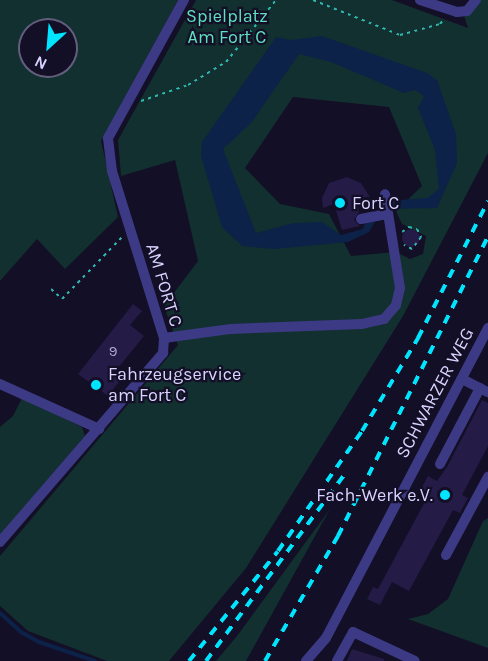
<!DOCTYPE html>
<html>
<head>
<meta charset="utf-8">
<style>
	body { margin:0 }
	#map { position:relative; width:488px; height:661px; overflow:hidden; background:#130f26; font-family:Karla,sans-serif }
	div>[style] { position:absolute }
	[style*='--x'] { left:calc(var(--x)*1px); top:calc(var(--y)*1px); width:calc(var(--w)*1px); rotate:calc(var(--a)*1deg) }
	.green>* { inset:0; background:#12302f }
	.water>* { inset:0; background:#0c2248 }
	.stream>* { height:4px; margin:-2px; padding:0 2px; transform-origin:2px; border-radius:2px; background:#0c2248 }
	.building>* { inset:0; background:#241b47 }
	.round { border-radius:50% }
	.path>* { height:2px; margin-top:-1px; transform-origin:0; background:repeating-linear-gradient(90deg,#2fb8b0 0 3px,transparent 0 7.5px) }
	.minor>* { height:10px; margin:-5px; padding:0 5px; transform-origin:5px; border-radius:5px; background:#3d3a85 }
	.rail>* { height:4px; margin-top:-2px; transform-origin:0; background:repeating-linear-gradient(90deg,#00e5ff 0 9px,transparent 0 17px) }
	.dots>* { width:16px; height:16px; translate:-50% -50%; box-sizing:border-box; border:3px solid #130f26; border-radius:50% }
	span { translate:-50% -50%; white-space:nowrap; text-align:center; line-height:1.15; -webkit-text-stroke:4.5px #130f26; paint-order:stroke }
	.number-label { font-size:15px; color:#aca6d1 }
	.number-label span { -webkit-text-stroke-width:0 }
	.park-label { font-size:18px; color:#5fe0c0 }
	.poi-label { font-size:18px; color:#d9d4ff }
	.left { translate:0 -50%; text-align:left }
	.right { translate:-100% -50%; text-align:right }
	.street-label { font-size:18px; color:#d9d4ff }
	.north { position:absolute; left:18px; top:18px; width:60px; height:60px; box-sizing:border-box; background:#130f26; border:2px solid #625e7d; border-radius:50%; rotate:206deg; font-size:16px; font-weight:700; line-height:24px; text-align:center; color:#d9d4ff }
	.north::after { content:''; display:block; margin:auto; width:21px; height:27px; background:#00e5ff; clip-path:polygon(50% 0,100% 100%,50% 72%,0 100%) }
</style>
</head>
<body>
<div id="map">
	<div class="green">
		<i style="clip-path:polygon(evenodd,0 0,178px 0,101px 141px,118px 217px,65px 269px,37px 239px,0 281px,0 0,30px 30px,66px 30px,66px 66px,30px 66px,30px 30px)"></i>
		<i style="clip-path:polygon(evenodd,196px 0,392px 0,468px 28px,464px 15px,479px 0,488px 0,488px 153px,403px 316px,246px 568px,169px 661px,107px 661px,28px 631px,0 606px,0 556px,178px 345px,164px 306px,198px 261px,175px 160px,121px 176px,118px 140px,196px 0,293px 97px,389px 107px,422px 186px,396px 211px,402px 224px,426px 236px,423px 254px,410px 259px,396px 252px,351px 256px,329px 214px,280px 204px,245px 168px,293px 97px)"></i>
		<i style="clip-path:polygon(22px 398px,82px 427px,85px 436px,0 535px,0 427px,13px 416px)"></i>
		<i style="clip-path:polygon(330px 509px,246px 661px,216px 661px,237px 636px)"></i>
		<i style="clip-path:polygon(488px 518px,488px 648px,408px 619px,428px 614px,448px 599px,483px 521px)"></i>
	</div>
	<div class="water">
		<i style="clip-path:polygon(322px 36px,427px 73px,437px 80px,456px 134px,457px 163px,437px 208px,388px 209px,388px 201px,427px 198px,439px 189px,435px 150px,418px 108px,424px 96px,415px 90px,404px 93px,331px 62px,299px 54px,252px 122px,223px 149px,256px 233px,294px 223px,322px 222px,341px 235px,363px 229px,366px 220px,373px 218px,375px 222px,369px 232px,348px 242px,274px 249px,242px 246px,222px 227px,201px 156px,202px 142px,276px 37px,291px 40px)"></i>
	</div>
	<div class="stream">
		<i style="--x:0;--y:613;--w:28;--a:42"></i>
		<i style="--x:21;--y:632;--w:21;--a:29"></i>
		<i style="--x:39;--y:642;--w:59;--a:18.7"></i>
	</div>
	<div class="building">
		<i style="clip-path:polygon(347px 177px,361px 183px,370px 197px,357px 198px,359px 212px,354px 220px,360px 226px,342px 230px,334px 204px,323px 208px,322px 198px,329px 183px)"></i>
		<i class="round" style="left:402px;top:229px;width:18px;height:18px"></i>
		<i style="clip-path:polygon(133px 304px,142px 311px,130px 325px,144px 336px,118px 368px,125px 374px,108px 396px,78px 374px)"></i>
		<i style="clip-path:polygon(482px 400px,488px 403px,488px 446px,462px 495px,468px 498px,460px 513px,453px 510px,409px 591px,392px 582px,380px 605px,367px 599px,373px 587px,378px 589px,428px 496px,420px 491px,428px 476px,437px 481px,447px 467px)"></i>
		<i style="clip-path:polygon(352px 649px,384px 659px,384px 661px,347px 661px)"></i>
	</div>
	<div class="path">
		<i style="--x:313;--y:0;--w:94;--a:21.9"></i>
		<i style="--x:400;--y:35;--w:41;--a:-15.4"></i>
		<i style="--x:440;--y:24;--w:6;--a:-51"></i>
		<i style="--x:141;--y:101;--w:50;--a:-18.8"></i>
		<i style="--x:188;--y:85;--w:44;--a:-31.2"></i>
		<i style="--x:226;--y:62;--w:80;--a:-51.1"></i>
		<i style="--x:402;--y:232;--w:9;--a:-36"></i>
		<i style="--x:409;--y:227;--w:8;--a:14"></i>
		<i style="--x:417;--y:229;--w:9;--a:63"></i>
		<i style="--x:421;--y:237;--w:15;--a:127"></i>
		<i style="--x:412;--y:249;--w:9;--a:-153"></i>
		<i style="--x:51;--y:289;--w:15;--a:42"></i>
		<i style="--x:62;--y:299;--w:86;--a:-45.9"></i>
	</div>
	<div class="minor">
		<i style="--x:420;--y:0;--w:39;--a:18"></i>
		<i style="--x:457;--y:12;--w:10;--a:-6"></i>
		<i style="--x:467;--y:11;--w:14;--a:-51"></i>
		<i style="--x:361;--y:219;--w:25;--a:-11"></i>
		<i style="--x:164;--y:338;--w:68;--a:-7.7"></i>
		<i style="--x:231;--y:329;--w:131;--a:-2.2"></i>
		<i style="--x:362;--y:324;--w:23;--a:-13"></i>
		<i style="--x:384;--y:319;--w:18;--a:-49"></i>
		<i style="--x:396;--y:305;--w:17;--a:-77"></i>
		<i style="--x:400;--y:288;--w:95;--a:-99.1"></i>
		<i style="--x:462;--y:379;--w:29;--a:27"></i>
		<i style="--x:0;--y:384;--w:109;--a:24.4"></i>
		<i style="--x:440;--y:464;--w:86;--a:-62.2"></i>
		<i style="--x:0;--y:542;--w:250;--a:-49.2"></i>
		<i style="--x:163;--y:353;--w:15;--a:-86"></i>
		<i style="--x:164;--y:338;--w:175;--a:-107.3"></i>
		<i style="--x:112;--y:171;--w:33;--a:-97"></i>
		<i style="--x:108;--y:138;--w:158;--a:-61.2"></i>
		<i style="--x:446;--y:555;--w:89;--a:-61.7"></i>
		<i style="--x:306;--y:661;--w:30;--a:-49"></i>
		<i style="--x:326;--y:638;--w:350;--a:-62.4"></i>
		<i style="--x:337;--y:661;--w:33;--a:-61"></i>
		<i style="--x:353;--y:632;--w:68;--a:25.1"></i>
	</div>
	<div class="rail">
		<i style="--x:189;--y:661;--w:141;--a:-51"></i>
		<i style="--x:278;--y:551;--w:146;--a:-55"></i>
		<i style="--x:362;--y:431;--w:109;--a:-58.9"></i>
		<i style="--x:418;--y:338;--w:154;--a:-62.9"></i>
		<i style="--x:206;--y:661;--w:232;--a:-53.4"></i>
		<i style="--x:265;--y:661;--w:145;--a:-59.7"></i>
		<i style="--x:338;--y:536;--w:335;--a:-63.4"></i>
	</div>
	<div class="dots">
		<i style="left:340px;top:203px;background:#00e5ff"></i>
		<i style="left:96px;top:385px;background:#00e5ff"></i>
		<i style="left:445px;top:495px;background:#00e5ff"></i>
	</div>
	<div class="number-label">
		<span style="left:113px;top:352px">9</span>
	</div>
	<div class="park-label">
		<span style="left:227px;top:27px">Spielplatz<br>Am Fort C</span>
	</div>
	<div class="poi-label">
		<span class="left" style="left:352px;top:203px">Fort C</span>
		<span class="left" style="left:108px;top:385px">Fahrzeugservice<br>am Fort C</span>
		<span class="right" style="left:433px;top:495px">Fach-Werk e.V.</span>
	</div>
	<div class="street-label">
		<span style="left:164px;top:285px;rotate:73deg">AM FORT C</span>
		<span style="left:435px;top:393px;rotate:-62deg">SCHWARZER WEG</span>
	</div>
	<div class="north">N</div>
</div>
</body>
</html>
